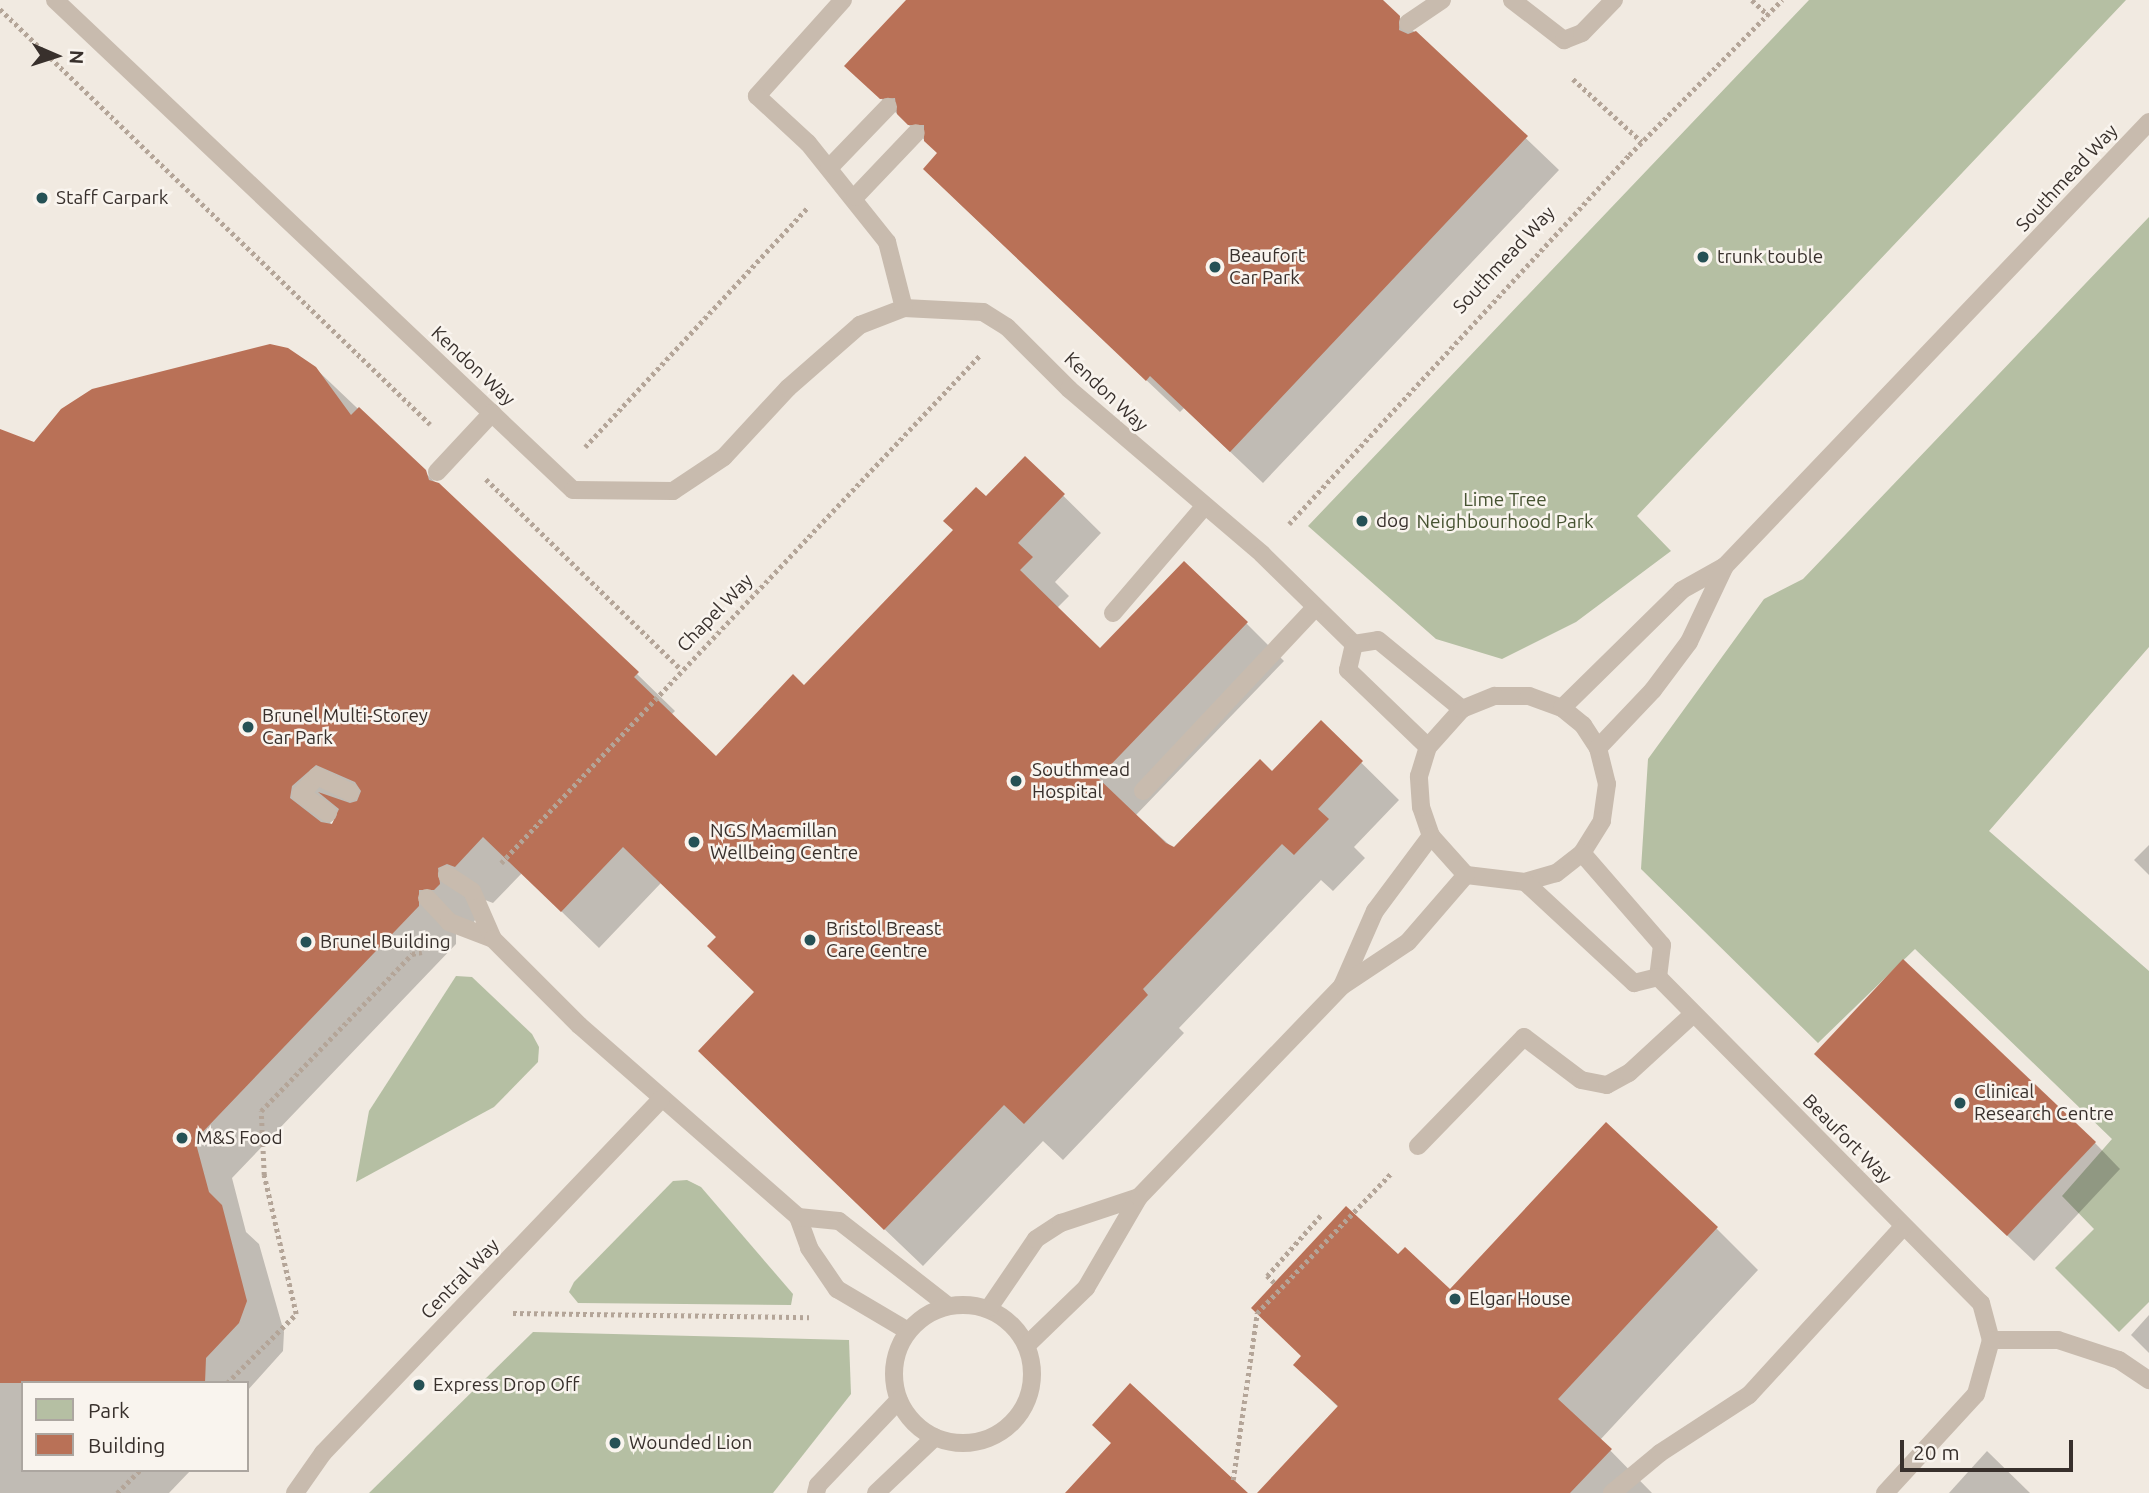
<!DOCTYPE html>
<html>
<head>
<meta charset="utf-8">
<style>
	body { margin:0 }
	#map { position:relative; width:2149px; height:1493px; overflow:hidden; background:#f1eae1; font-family:Ubuntu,sans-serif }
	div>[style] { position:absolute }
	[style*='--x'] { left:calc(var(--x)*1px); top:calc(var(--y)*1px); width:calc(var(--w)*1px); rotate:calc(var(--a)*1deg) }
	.green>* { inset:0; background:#b5bfa3 }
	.shadow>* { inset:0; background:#0003 }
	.building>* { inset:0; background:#b97157 }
	.path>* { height:4.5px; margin-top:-2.25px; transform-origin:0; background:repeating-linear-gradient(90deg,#b4a598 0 3.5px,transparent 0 7px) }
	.service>* { height:18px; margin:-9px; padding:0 9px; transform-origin:9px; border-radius:9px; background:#c8bbae }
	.service>.ring { margin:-9px; padding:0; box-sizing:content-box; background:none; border:18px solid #c8bbae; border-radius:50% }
	.dots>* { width:19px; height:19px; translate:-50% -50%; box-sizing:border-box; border:4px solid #f9f4ee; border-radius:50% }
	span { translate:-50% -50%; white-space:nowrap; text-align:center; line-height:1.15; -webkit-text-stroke:5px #f9f4ee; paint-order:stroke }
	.street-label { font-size:19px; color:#38302c }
	.poi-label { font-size:19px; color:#38302c }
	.left { translate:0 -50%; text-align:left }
	.park-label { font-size:19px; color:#475332 }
	.legend { position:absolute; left:21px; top:1381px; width:228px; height:91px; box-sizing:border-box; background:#f9f4ee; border:2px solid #aca6a0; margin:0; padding:9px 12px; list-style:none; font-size:21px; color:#38302c }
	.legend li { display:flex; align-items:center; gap:14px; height:35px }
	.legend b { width:35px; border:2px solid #aca6a0 }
	.north { position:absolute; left:21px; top:21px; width:70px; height:70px; -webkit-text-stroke:5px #f9f4ee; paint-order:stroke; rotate:93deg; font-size:19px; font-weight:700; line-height:28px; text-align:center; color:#38302c }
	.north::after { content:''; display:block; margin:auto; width:24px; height:32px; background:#38302c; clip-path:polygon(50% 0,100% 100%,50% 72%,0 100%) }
	.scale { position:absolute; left:1900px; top:1440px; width:173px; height:32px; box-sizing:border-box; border:4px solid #38302c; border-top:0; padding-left:9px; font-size:21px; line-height:24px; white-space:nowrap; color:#38302c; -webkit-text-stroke:5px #f9f4ee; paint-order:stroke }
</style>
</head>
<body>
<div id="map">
	<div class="green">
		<i style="clip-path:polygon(1809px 0,2126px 0,1637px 516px,1671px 551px,1576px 622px,1502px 659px,1436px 639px,1308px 526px)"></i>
		<i style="clip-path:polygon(2149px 217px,2149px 647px,1989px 831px,2149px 971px,2149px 1302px,2119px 1332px,2055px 1268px,2094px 1229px,2062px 1196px,2112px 1139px,1915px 949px,1818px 1043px,1641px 869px,1648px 759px,1764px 599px,1803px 579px)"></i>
		<i style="clip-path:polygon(456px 976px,472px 977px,532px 1034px,539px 1047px,538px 1062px,494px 1107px,356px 1182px,369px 1111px)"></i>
		<i style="clip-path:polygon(687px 1180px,701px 1187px,793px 1294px,791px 1305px,578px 1303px,569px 1292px,574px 1282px,673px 1181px)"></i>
		<i style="clip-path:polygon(533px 1332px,849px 1340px,851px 1394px,773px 1493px,369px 1493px)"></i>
	</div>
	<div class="shadow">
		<i style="clip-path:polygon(909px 0,1381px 0,1559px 170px,1263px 483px,1184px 408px,1180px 412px,958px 202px,939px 154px,847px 66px)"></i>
		<i style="clip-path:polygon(evenodd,315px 368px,637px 674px,675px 711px,671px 715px,716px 758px,804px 687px,1025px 458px,1101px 533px,1055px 582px,1069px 596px,1057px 608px,1100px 650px,1246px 623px,1284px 661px,1136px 815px,1174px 849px,1272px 773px,1321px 723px,1399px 800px,1354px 847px,1365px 858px,1333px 891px,1321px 880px,1179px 1028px,1184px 1033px,1063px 1160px,1043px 1141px,923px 1266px,737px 1088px,756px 993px,718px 938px,661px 883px,599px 948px,522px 873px,493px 903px,485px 900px,472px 926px,456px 927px,456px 944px,232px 1178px,246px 1232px,259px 1244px,284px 1332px,283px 1351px,247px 1391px,247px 1383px,23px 1383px,23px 1470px,191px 1470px,169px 1493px,0 1493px,0 431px,35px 444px,315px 368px,339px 815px,339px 820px,331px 824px,330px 823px,339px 815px)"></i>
		<i style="clip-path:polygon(2149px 845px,2149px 875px,2134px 860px)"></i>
		<i style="clip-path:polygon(1842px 1079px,2095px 1143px,2120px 1169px,2034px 1261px)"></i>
		<i style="clip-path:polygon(1716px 1228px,1758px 1270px,1600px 1440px,1652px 1493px,1260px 1493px,1339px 1408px,1296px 1365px,1398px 1257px,1450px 1292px)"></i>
		<i style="clip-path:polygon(2149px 1315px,2149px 1353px,2131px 1335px)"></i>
		<i style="clip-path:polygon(1987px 1451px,2030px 1493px,1949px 1493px)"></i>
	</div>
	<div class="building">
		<i style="clip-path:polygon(906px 0,1383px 0,1400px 16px,1399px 30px,1408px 34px,1416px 31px,1528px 136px,1230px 452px,1150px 376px,1146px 381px,923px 169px,937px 153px,924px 141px,924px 125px,908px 125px,897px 114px,895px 98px,880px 99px,844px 66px)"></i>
		<i style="clip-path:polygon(evenodd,270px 344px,288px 348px,316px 367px,351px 415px,359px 407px,426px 470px,429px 480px,439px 483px,639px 672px,634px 677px,716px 756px,793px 674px,804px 685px,953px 530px,943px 521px,976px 487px,986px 496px,1025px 456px,1065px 494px,1018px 543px,1033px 557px,1020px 570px,1100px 648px,1184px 561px,1248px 622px,1098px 778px,1166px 843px,1174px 847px,1260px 759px,1272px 771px,1321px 720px,1363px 761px,1318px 809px,1329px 819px,1294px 855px,1282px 844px,1143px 989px,1148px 995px,1024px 1124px,1004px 1105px,884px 1230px,698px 1051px,754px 992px,707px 946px,716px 937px,623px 847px,561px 912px,483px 837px,455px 867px,447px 864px,438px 868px,440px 884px,434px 890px,419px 890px,419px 906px,195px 1140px,209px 1192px,222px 1205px,247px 1301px,239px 1323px,206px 1358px,205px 1383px,0 1383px,0 429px,34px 442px,61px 409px,92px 389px,270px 344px,316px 765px,355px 782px,361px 791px,357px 801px,350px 803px,318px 792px,339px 809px,332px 824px,321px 822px,290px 798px,292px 786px,316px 765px)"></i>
		<i style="clip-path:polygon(1903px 959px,2096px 1142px,2007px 1236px,1814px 1054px)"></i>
		<i style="clip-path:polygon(1606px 1122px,1718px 1227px,1558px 1399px,1612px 1449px,1570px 1493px,1257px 1493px,1338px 1406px,1293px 1365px,1301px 1356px,1251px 1308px,1346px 1206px,1398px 1254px,1405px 1247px,1450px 1289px)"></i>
		<i style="clip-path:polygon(1130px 1383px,1248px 1493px,1065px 1493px,1111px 1443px,1092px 1425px)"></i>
	</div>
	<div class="path">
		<i style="--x:1752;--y:0;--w:22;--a:43"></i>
		<i style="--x:0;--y:9;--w:598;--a:43.98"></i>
		<i style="--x:1573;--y:79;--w:93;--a:42.4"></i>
		<i style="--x:585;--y:447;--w:328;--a:-47.1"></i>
		<i style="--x:486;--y:479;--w:272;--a:44.3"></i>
		<i style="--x:1289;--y:524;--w:502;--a:-47.34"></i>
		<i style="--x:1629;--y:155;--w:218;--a:-45.4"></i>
		<i style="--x:501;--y:863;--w:698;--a:-46.68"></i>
		<i style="--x:1274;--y:1283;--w:10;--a:-135"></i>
		<i style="--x:1267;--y:1276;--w:81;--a:-48.5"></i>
		<i style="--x:513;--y:1313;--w:296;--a:0.8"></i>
		<i style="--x:227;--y:1383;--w:98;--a:-45"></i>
		<i style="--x:296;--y:1314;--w:143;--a:-103"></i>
		<i style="--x:264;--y:1175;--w:64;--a:-92.7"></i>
		<i style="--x:261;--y:1111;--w:218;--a:-46.1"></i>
		<i style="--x:412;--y:954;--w:10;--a:-11"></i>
		<i style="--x:1233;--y:1480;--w:169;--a:-81.8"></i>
		<i style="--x:1257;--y:1313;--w:195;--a:-46.2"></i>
		<i style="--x:117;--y:1493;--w:33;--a:-45"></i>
	</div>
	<div class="service">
		<i style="--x:55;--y:0;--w:713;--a:43.41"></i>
		<i style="--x:573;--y:490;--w:100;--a:0.6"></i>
		<i style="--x:673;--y:491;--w:61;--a:-33.7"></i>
		<i style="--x:724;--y:457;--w:94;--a:-47.2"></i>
		<i style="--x:788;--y:388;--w:96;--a:-41.2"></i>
		<i style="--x:860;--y:325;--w:47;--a:-21.1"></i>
		<i style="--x:904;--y:308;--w:79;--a:2.9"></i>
		<i style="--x:983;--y:312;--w:28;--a:32"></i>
		<i style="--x:1007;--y:327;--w:88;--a:45"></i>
		<i style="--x:1069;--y:389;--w:254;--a:40.5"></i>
		<i style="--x:1262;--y:554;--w:129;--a:44.4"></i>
		<i style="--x:843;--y:0;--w:129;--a:131.9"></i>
		<i style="--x:757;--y:96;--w:69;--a:42.7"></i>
		<i style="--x:808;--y:143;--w:127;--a:51.4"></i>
		<i style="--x:887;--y:242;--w:68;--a:75.6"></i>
		<i style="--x:1512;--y:0;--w:66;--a:37.6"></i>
		<i style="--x:1564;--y:40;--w:19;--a:-21"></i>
		<i style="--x:1582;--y:33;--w:46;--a:-45.9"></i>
		<i style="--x:1408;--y:23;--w:41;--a:-34.1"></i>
		<i style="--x:829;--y:168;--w:85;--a:-46"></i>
		<i style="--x:855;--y:197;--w:88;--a:-46.4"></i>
		<i style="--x:437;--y:472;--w:81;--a:-47"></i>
		<i style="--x:1113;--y:613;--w:138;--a:-49.4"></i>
		<i style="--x:1354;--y:644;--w:27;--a:103"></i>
		<i style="--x:1348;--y:670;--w:111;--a:43.9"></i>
		<i style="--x:1354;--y:644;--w:24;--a:-9"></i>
		<i style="--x:1378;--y:640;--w:109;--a:39.4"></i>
		<i style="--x:1495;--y:696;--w:34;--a:0"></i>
		<i style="--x:1529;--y:696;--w:35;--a:20"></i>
		<i style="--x:1562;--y:708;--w:27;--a:39"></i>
		<i style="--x:1583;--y:725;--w:27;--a:57"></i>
		<i style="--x:1598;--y:748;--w:37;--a:76"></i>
		<i style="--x:1607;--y:784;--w:37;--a:98"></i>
		<i style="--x:1602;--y:821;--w:38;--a:122"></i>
		<i style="--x:1582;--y:853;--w:33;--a:142"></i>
		<i style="--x:1556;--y:873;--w:32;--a:164"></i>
		<i style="--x:1525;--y:882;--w:59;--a:-173.2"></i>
		<i style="--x:1466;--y:875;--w:52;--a:-131.9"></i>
		<i style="--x:1431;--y:836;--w:31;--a:-109"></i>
		<i style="--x:1421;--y:807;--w:31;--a:-94"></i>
		<i style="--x:1419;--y:776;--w:30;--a:-73"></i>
		<i style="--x:1428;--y:747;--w:51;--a:-48.2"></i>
		<i style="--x:1462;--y:709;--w:35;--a:-22"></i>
		<i style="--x:1562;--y:708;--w:168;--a:-44.5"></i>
		<i style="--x:1682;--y:590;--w:49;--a:-29.2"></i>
		<i style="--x:1725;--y:566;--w:614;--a:-46.32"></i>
		<i style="--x:1598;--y:748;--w:80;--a:-46.5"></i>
		<i style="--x:1653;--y:690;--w:60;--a:-53.1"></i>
		<i style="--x:1689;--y:642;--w:84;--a:-64.7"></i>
		<i style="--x:1143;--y:791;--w:251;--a:-46.8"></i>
		<i style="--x:328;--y:813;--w:33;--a:-145"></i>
		<i style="--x:301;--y:794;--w:24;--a:-48"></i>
		<i style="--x:317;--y:776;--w:37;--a:26"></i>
		<i style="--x:1582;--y:853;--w:122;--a:49"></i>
		<i style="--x:1662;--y:945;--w:32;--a:97"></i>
		<i style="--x:1525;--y:882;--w:149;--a:42.8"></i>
		<i style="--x:1634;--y:983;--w:25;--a:-14"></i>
		<i style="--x:427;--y:898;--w:33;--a:47"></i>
		<i style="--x:449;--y:922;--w:47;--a:21.1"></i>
		<i style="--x:493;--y:939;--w:52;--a:-113.6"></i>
		<i style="--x:472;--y:891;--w:30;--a:-147"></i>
		<i style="--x:493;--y:939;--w:122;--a:45"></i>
		<i style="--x:579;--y:1025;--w:291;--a:41.2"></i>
		<i style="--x:798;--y:1217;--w:33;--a:70"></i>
		<i style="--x:809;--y:1248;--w:50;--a:55.7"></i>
		<i style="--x:837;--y:1289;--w:82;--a:30.6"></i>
		<i style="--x:1658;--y:977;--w:459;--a:45.3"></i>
		<i style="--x:1981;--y:1303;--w:38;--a:75"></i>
		<i style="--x:1342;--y:986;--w:82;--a:-66.3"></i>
		<i style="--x:1375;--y:911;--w:94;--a:-53.3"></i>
		<i style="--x:1418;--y:1146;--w:152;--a:-45.8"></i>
		<i style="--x:1524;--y:1037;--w:71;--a:37"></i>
		<i style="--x:1581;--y:1080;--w:26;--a:11"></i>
		<i style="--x:1607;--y:1085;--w:25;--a:-29"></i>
		<i style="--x:1629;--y:1073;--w:86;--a:-42.6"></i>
		<i style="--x:798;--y:1217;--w:41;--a:5.6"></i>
		<i style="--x:839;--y:1221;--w:138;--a:37.9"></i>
		<i class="ring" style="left:894px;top:1305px;width:120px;height:120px"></i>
		<i style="--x:989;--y:1308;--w:83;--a:-55.7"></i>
		<i style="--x:1036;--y:1239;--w:30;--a:-33"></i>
		<i style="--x:1061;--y:1223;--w:82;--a:-18.4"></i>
		<i style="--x:1991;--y:1340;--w:67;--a:0"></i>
		<i style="--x:2058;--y:1340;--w:64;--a:18.2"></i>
		<i style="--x:2119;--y:1360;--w:36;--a:34"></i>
		<i style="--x:1027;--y:1345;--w:82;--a:-44"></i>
		<i style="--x:1086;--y:1288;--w:105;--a:-59.8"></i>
		<i style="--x:1139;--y:1197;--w:293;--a:-46.1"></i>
		<i style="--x:1342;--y:986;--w:79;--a:-33.7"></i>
		<i style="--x:1408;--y:942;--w:89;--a:-49.1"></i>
		<i style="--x:295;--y:1493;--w:49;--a:-55"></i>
		<i style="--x:323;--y:1453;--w:489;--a:-46.3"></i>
		<i style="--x:816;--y:1493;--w:8;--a:-76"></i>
		<i style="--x:818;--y:1485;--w:117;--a:-46.4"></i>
		<i style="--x:876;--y:1493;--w:81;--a:-43.5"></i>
		<i style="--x:1612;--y:1493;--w:62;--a:-39.8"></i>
		<i style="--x:1660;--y:1453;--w:106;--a:-33.1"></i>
		<i style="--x:1749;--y:1395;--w:229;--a:-47.5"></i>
		<i style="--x:1885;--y:1493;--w:134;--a:-47.4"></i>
		<i style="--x:1976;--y:1394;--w:56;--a:-74.5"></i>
	</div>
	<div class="dots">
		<i style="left:42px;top:198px;background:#255155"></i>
		<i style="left:1703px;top:257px;background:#255155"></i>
		<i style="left:1215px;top:267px;background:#255155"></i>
		<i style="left:1362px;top:521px;background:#255155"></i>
		<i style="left:248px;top:727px;background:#255155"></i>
		<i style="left:1016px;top:781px;background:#255155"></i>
		<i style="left:694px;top:842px;background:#255155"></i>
		<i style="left:810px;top:940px;background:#255155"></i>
		<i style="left:306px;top:942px;background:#255155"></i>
		<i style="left:1960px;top:1103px;background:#255155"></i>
		<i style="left:182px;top:1138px;background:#255155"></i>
		<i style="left:1455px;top:1299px;background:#255155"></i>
		<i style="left:419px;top:1385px;background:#255155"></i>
		<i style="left:615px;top:1443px;background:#255155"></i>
	</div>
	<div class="street-label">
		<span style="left:2067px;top:178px;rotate:-47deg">Southmead Way</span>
		<span style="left:1504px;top:260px;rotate:-47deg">Southmead Way</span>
		<span style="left:473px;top:366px;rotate:43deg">Kendon Way</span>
		<span style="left:1106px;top:392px;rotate:43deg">Kendon Way</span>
		<span style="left:715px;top:613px;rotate:-46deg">Chapel Way</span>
		<span style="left:1847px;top:1139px;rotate:45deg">Beaufort Way</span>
		<span style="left:460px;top:1279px;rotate:-46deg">Central Way</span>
	</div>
	<div class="poi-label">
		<span class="left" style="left:56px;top:198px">Staff Carpark</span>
		<span class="left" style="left:1229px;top:267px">Beaufort<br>Car Park</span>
		<span class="left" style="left:1717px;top:257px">trunk touble</span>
		<span class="left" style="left:1376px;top:521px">dog</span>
		<span class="left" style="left:262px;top:727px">Brunel Multi-Storey<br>Car Park</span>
		<span class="left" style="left:1032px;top:781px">Southmead<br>Hospital</span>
		<span class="left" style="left:710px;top:842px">NGS Macmillan<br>Wellbeing Centre</span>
		<span class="left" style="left:826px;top:940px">Bristol Breast<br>Care Centre</span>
		<span class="left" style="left:320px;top:942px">Brunel Building</span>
		<span class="left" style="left:1974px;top:1103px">Clinical<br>Research Centre</span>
		<span class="left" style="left:196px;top:1138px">M&amp;S Food</span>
		<span class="left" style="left:1469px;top:1299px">Elgar House</span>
		<span class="left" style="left:433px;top:1385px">Express Drop Off</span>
		<span class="left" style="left:629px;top:1443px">Wounded Lion</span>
	</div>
	<div class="park-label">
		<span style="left:1505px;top:511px">Lime Tree<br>Neighbourhood Park</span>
	</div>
	<ul class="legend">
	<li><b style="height:19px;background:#b5bfa3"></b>Park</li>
	<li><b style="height:19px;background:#b97157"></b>Building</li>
	</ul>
	<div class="north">N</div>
	<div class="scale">20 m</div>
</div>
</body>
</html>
